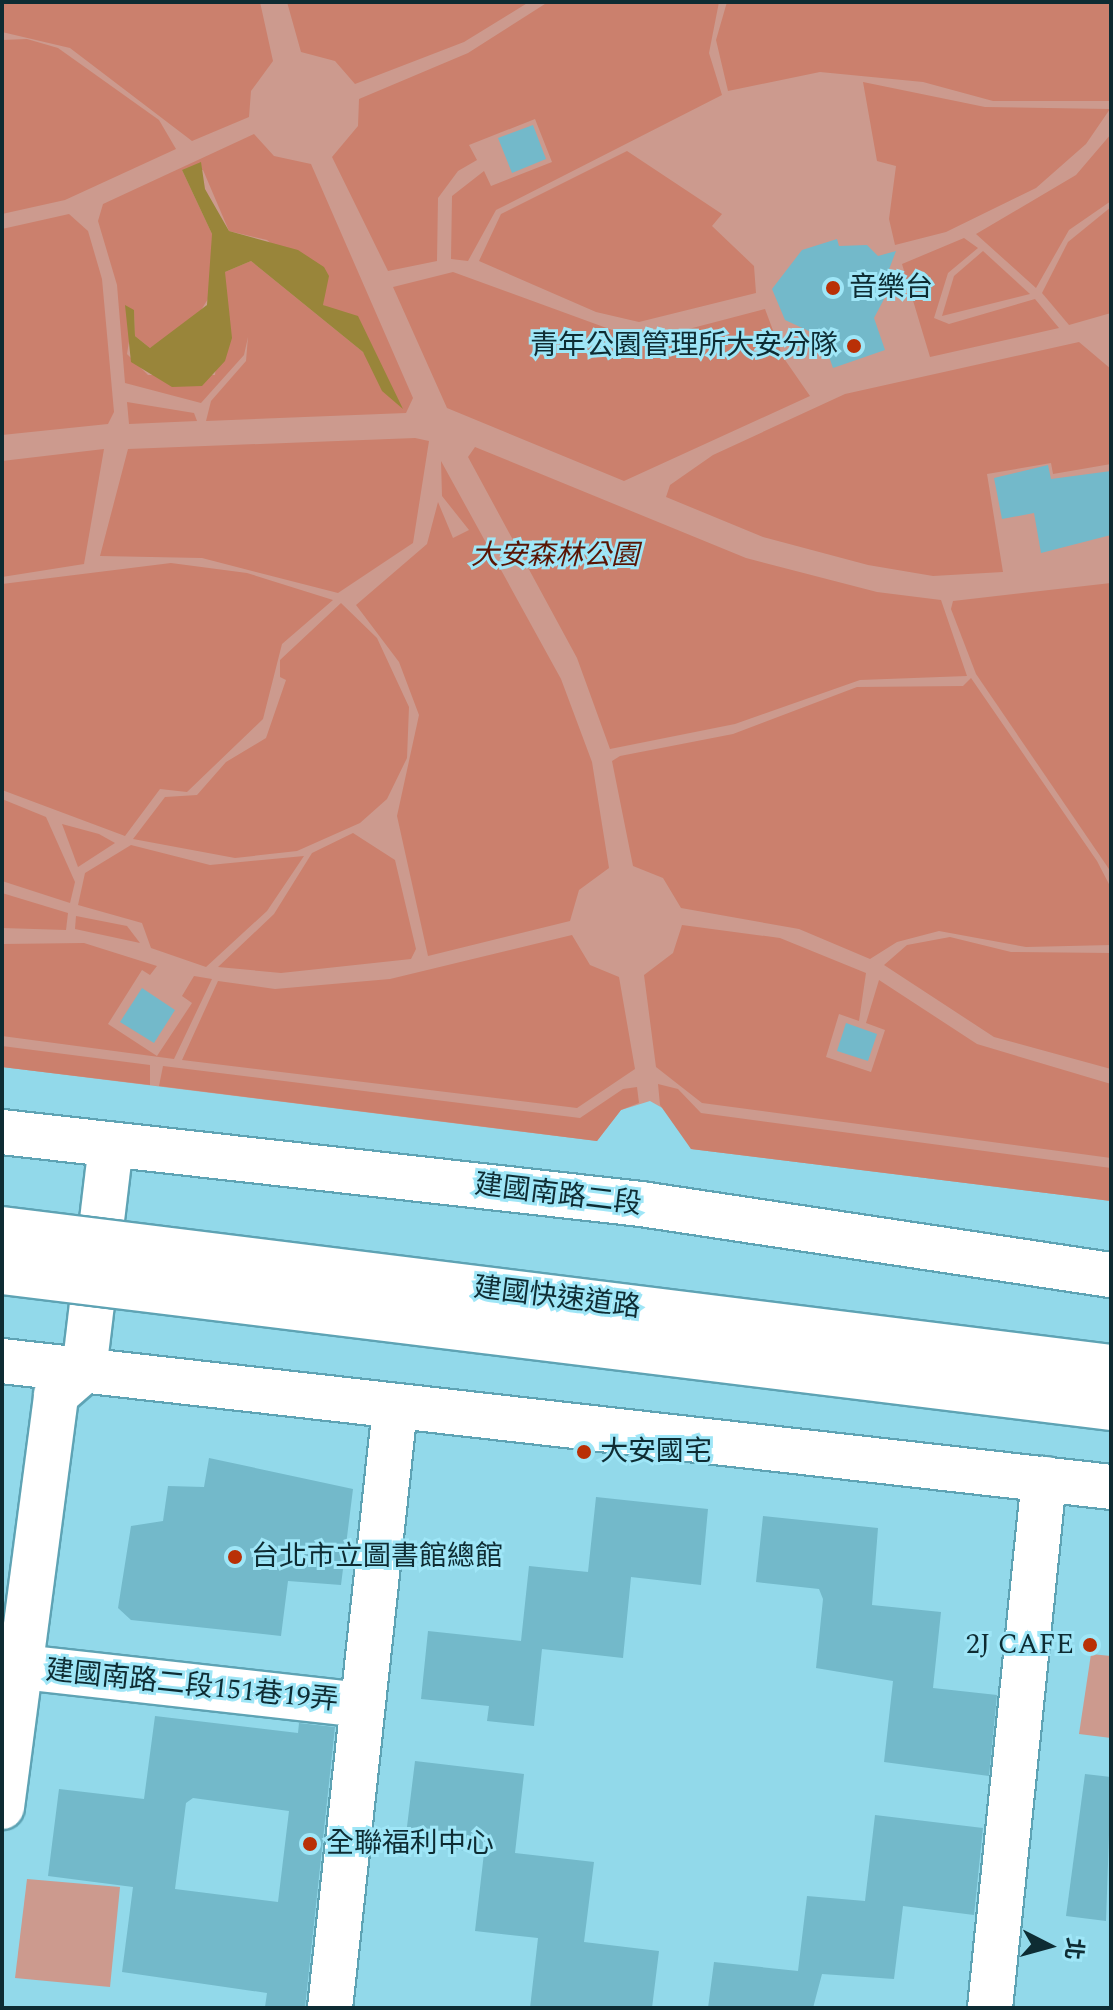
<!DOCTYPE html>
<html>
<head>
<meta charset="utf-8">
<style>
	body { margin:0 }
	#map { position:relative; width:1113px; height:2010px; overflow:hidden; background:#92d9ea; font-family:Spectral,"Noto Sans TC",serif }
	div>[style] { position:absolute }
	[style*='--x'] { left:calc(var(--x)*1px); top:calc(var(--y)*1px); width:calc(var(--w)*1px); rotate:calc(var(--a)*1deg) }
	.green>* { inset:0; background:#cc9a8e }
	.forest>* { inset:0; background:#cb806d }
	.water>* { inset:0; background:#99853a }
	.building>* { inset:0; background:#73b9ca }
	.roads { filter:drop-shadow(2px 0 #5ea3b4) drop-shadow(-2px 0 #5ea3b4) drop-shadow(0 2px #5ea3b4) drop-shadow(0 -2px #5ea3b4) }
	.minor>* { height:44px; margin:-22px; padding:0 22px; transform-origin:22px; border-radius:22px; background:#fff }
	.bridges { filter:drop-shadow(2px 0 #5ea3b4) drop-shadow(-2px 0 #5ea3b4) drop-shadow(0 2px #5ea3b4) drop-shadow(0 -2px #5ea3b4) }
	.highway-bridge>* { height:44px; margin:-22px; padding:0 22px; transform-origin:22px; border-radius:22px; background:#fff }
	.dots>* { width:22px; height:22px; translate:-50% -50%; box-sizing:border-box; border:4px solid #9fe6f7; border-radius:50% }
	span { translate:-50% -50%; white-space:nowrap; text-align:center; line-height:1.15; -webkit-text-stroke:6px #9fe6f7; paint-order:stroke }
	.poi-label { font-size:28px; color:#0e2c33 }
	.left { translate:0 -50%; text-align:left }
	.right { translate:-100% -50%; text-align:right }
	.park-label { font-size:28px; color:#591504; font-style:italic }
	.street-label { font-size:28px; color:#0e2c33 }
	.frame { position:absolute; inset:0; border:4px solid #0e2c33; pointer-events:none }
	.north { position:absolute; left:1009px; top:1906px; width:80px; height:80px; -webkit-text-stroke:6px #9fe6f7; paint-order:stroke; rotate:96deg; font-size:22px; font-weight:700; line-height:32px; text-align:center; color:#0e2c33 }
	.north::after { content:''; display:block; margin:auto; width:28px; height:36px; background:#0e2c33; clip-path:polygon(50% 0,100% 100%,50% 72%,0 100%) }
</style>
</head>
<body>
<div id="map">
	<div class="green">
		<i style="clip-path:polygon(2px 2px,1111px 2px,1111px 1201px,691px 1149px,673px 1114px,650px 1101px,621px 1110px,597px 1141px,2px 1067px)"></i>
		<i style="clip-path:polygon(1091px 1654px,1111px 1656px,1111px 1738px,1079px 1734px)"></i>
		<i style="clip-path:polygon(27px 1879px,120px 1887px,110px 1987px,15px 1978px)"></i>
	</div>
	<div class="forest">
		<i style="clip-path:polygon(2px 2px,260px 2px,273px 61px,251px 91px,249px 117px,192px 141px,70px 48px,2px 32px)"></i>
		<i style="clip-path:polygon(287px 2px,529px 2px,464px 42px,355px 84px,335px 61px,301px 52px)"></i>
		<i style="clip-path:polygon(548px 2px,719px 2px,709px 53px,722px 95px,496px 210px,468px 261px,451px 259px,452px 196px,484px 171px,491px 186px,552px 162px,535px 119px,469px 145px,477px 160px,458px 171px,438px 198px,437px 261px,388px 271px,332px 157px,358px 126px,359px 99px,468px 53px)"></i>
		<i style="clip-path:polygon(727px 2px,1111px 2px,1111px 101px,993px 101px,923px 82px,820px 72px,728px 91px,716px 40px)"></i>
		<i style="clip-path:polygon(27px 39px,58px 48px,159px 120px,176px 149px,65px 200px,2px 214px,2px 40px)"></i>
		<i style="clip-path:polygon(863px 82px,985px 107px,1110px 109px,1086px 144px,1036px 188px,946px 232px,895px 245px,889px 219px,896px 166px,877px 161px)"></i>
		<i style="clip-path:polygon(evenodd,254px 134px,274px 156px,311px 164px,413px 398px,406px 413px,206px 421px,211px 401px,246px 361px,248px 337px,244px 355px,201px 403px,125px 383px,117px 285px,98px 221px,103px 204px,254px 134px,182px 170px,203px 170px,229px 231px,267px 240px,324px 288px,323px 305px,336px 311px,403px 408px,363px 352px,251px 261px,225px 272px,215px 375px,148px 375px,127px 354px,134px 310px,135px 336px,150px 348px,195px 320px,211px 294px,212px 234px,182px 170px)"></i>
		<i style="clip-path:polygon(1111px 134px,1111px 201px,1069px 230px,1036px 288px,976px 234px,1076px 175px)"></i>
		<i style="clip-path:polygon(627px 151px,722px 214px,712px 226px,754px 266px,756px 293px,639px 322px,596px 312px,479px 261px,501px 214px)"></i>
		<i style="clip-path:polygon(1111px 207px,1111px 313px,1069px 325px,1042px 293px,1068px 242px)"></i>
		<i style="clip-path:polygon(69px 214px,88px 231px,102px 279px,114px 412px,108px 424px,2px 435px,2px 229px)"></i>
		<i style="clip-path:polygon(964px 238px,978px 248px,948px 273px,934px 318px,949px 324px,1035px 299px,1059px 328px,930px 357px,902px 264px)"></i>
		<i style="clip-path:polygon(983px 251px,1030px 294px,942px 316px,954px 276px)"></i>
		<i style="clip-path:polygon(453px 272px,623px 334px,681px 331px,765px 309px,783px 357px,810px 396px,624px 481px,447px 408px,393px 287px)"></i>
		<i style="clip-path:polygon(1079px 342px,1111px 369px,1111px 464px,1053px 474px,1051px 463px,987px 474px,1003px 572px,933px 576px,868px 565px,763px 537px,666px 497px,670px 485px,713px 455px,845px 394px)"></i>
		<i style="clip-path:polygon(127px 402px,194px 413px,197px 421px,129px 424px)"></i>
		<i style="clip-path:polygon(415px 438px,429px 441px,413px 543px,338px 593px,202px 558px,100px 556px,128px 449px)"></i>
		<i style="clip-path:polygon(475px 447px,746px 558px,877px 592px,941px 600px,967px 676px,860px 680px,735px 724px,610px 749px,577px 658px,468px 457px)"></i>
		<i style="clip-path:polygon(104px 449px,84px 564px,2px 577px,2px 461px)"></i>
		<i style="clip-path:polygon(441px 461px,561px 679px,592px 762px,609px 868px,579px 890px,570px 921px,428px 956px,397px 816px,419px 715px,399px 662px,356px 605px,427px 544px,438px 502px,453px 538px,469px 530px,442px 496px)"></i>
		<i style="clip-path:polygon(171px 563px,247px 573px,333px 600px,282px 644px,263px 719px,187px 792px,160px 789px,125px 836px,2px 790px,2px 584px)"></i>
		<i style="clip-path:polygon(1111px 583px,1111px 872px,976px 674px,951px 609px,953px 601px)"></i>
		<i style="clip-path:polygon(341px 603px,377px 638px,409px 707px,407px 758px,387px 799px,360px 823px,297px 851px,235px 858px,133px 839px,165px 797px,197px 795px,226px 762px,266px 738px,286px 680px,280px 677px,280px 660px)"></i>
		<i style="clip-path:polygon(971px 678px,1097px 861px,1111px 888px,1111px 945px,1026px 947px,939px 931px,897px 942px,870px 959px,799px 929px,681px 908px,663px 878px,633px 866px,612px 761px,620px 756px,733px 734px,857px 687px,963px 686px)"></i>
		<i style="clip-path:polygon(2px 799px,46px 817px,75px 882px,70px 903px,2px 881px)"></i>
		<i style="clip-path:polygon(62px 824px,99px 834px,115px 843px,78px 867px)"></i>
		<i style="clip-path:polygon(353px 833px,395px 860px,416px 949px,411px 959px,281px 973px,218px 967px,274px 914px,312px 853px)"></i>
		<i style="clip-path:polygon(131px 845px,210px 865px,304px 856px,267px 911px,206px 967px,151px 948px,142px 923px,78px 905px,85px 873px)"></i>
		<i style="clip-path:polygon(2px 893px,68px 913px,66px 930px,2px 928px)"></i>
		<i style="clip-path:polygon(76px 916px,127px 926px,140px 943px,75px 929px)"></i>
		<i style="clip-path:polygon(682px 925px,780px 938px,866px 973px,859px 1021px,839px 1014px,826px 1057px,871px 1072px,885px 1030px,866px 1023px,879px 980px,977px 1044px,1111px 1084px,1111px 1158px,702px 1103px,656px 1067px,644px 975px,673px 953px)"></i>
		<i style="clip-path:polygon(572px 935px,590px 965px,619px 977px,635px 1069px,577px 1108px,182px 1060px,218px 981px,275px 989px,390px 979px)"></i>
		<i style="clip-path:polygon(950px 937px,1011px 952px,1111px 953px,1111px 1069px,994px 1037px,884px 965px,907px 945px)"></i>
		<i style="clip-path:polygon(84px 943px,157px 966px,150px 975px,142px 970px,108px 1024px,157px 1056px,192px 1003px,182px 996px,194px 976px,212px 979px,174px 1059px,2px 1036px,2px 944px)"></i>
		<i style="clip-path:polygon(2px 1046px,150px 1065px,150px 1085px,2px 1067px)"></i>
		<i style="clip-path:polygon(163px 1066px,580px 1118px,623px 1089px,637px 1087px,639px 1103px,621px 1110px,597px 1141px,159px 1086px)"></i>
		<i style="clip-path:polygon(658px 1084px,678px 1089px,701px 1113px,1111px 1168px,1111px 1201px,691px 1149px,660px 1105px)"></i>
	</div>
	<div class="water">
		<i style="clip-path:polygon(201px 162px,205px 189px,229px 231px,298px 250px,324px 267px,329px 276px,323px 305px,358px 316px,403px 409px,382px 391px,363px 352px,251px 261px,225px 272px,232px 338px,225px 361px,202px 386px,172px 387px,131px 362px,125px 305px,134px 310px,135px 336px,150px 348px,207px 305px,212px 234px,182px 170px)"></i>
	</div>
	<div class="building">
		<i style="clip-path:polygon(533px 125px,546px 159px,512px 173px,498px 138px)"></i>
		<i style="clip-path:polygon(837px 239px,839px 246px,867px 245px,878px 256px,896px 251px,888px 272px,892px 284px,874px 318px,885px 350px,833px 368px,822px 337px,785px 320px,772px 289px,802px 250px)"></i>
		<i style="clip-path:polygon(1048px 465px,1051px 479px,1111px 471px,1111px 535px,1041px 553px,1034px 513px,1002px 519px,994px 478px)"></i>
		<i style="clip-path:polygon(142px 988px,175px 1010px,154px 1043px,120px 1022px)"></i>
		<i style="clip-path:polygon(846px 1023px,877px 1034px,868px 1061px,837px 1051px)"></i>
		<i style="clip-path:polygon(209px 1458px,353px 1489px,341px 1585px,288px 1581px,281px 1636px,131px 1620px,118px 1608px,131px 1526px,163px 1521px,168px 1486px,204px 1487px)"></i>
		<i style="clip-path:polygon(596px 1497px,708px 1509px,701px 1585px,631px 1577px,623px 1658px,542px 1649px,534px 1726px,487px 1721px,489px 1706px,421px 1699px,428px 1631px,521px 1641px,529px 1566px,588px 1572px)"></i>
		<i style="clip-path:polygon(763px 1516px,878px 1528px,872px 1605px,941px 1612px,933px 1688px,997px 1695px,989px 1776px,884px 1762px,893px 1681px,816px 1668px,823px 1599px,819px 1589px,756px 1582px)"></i>
		<i style="clip-path:polygon(evenodd,155px 1716px,298px 1733px,299px 1723px,335px 1727px,305px 2008px,265px 2007px,267px 1993px,122px 1972px,133px 1887px,48px 1876px,59px 1789px,144px 1799px,155px 1716px,193px 1798px,289px 1811px,278px 1902px,175px 1889px,186px 1803px,193px 1798px)"></i>
		<i style="clip-path:polygon(415px 1761px,524px 1774px,515px 1853px,594px 1862px,584px 1942px,659px 1951px,652px 2008px,530px 2008px,538px 1938px,475px 1931px,484px 1853px,405px 1843px)"></i>
		<i style="clip-path:polygon(1085px 1774px,1111px 1777px,1106px 1921px,1066px 1916px)"></i>
		<i style="clip-path:polygon(875px 1815px,983px 1828px,974px 1915px,903px 1906px,894px 1979px,822px 1974px,813px 2008px,708px 2008px,714px 1962px,798px 1971px,807px 1896px,865px 1901px)"></i>
	</div>
	<div class="roads">
		<div class="minor">
			<i style="--x:2;--y:1132;--w:643;--a:6.43"></i>
			<i style="--x:641;--y:1204;--w:475;--a:8.6"></i>
			<i style="--x:2;--y:1361;--w:1116;--a:6.48"></i>
			<i style="--x:84;--y:1371;--w:228;--a:-83.2"></i>
			<i style="--x:23;--y:1667;--w:340;--a:6.4"></i>
			<i style="--x:2;--y:1807;--w:416;--a:-82.5"></i>
			<i style="--x:56;--y:1395;--w:37;--a:-41"></i>
			<i style="--x:330;--y:2008;--w:604;--a:-83.82"></i>
			<i style="--x:990;--y:2008;--w:532;--a:-84.17"></i>
		</div>
	</div>
	<div class="bridges">
		<div class="highway-bridge">
			<i style="--x:2;--y:1229;--w:1118;--a:7.09"></i>
			<i style="--x:2;--y:1272;--w:1117;--a:6.99"></i>
		</div>
	</div>
	<div class="dots">
		<i style="left:833px;top:288px;background:#b93006"></i>
		<i style="left:854px;top:346px;background:#b93006"></i>
		<i style="left:584px;top:1452px;background:#b93006"></i>
		<i style="left:235px;top:1557px;background:#b93006"></i>
		<i style="left:1090px;top:1645px;background:#b93006"></i>
		<i style="left:310px;top:1844px;background:#b93006"></i>
	</div>
	<div class="poi-label">
		<span class="left" style="left:849px;top:288px">音樂台</span>
		<span class="right" style="left:838px;top:346px">青年公園管理所大安分隊</span>
		<span class="left" style="left:600px;top:1452px">大安國宅</span>
		<span class="left" style="left:251px;top:1557px">台北市立圖書館總館</span>
		<span class="right" style="left:1074px;top:1645px">2J CAFE</span>
		<span class="left" style="left:326px;top:1844px">全聯福利中心</span>
	</div>
	<div class="park-label">
		<span style="left:555px;top:556px">大安森林公園</span>
	</div>
	<div class="street-label">
		<span style="left:558px;top:1195px;rotate:7deg">建國南路二段</span>
		<span style="left:557px;top:1298px;rotate:7deg">建國快速道路</span>
		<span style="left:192px;top:1686px;rotate:6deg">建國南路二段151巷19弄</span>
	</div>
	<div class="frame"></div>
	<div class="north">北</div>
</div>
</body>
</html>
